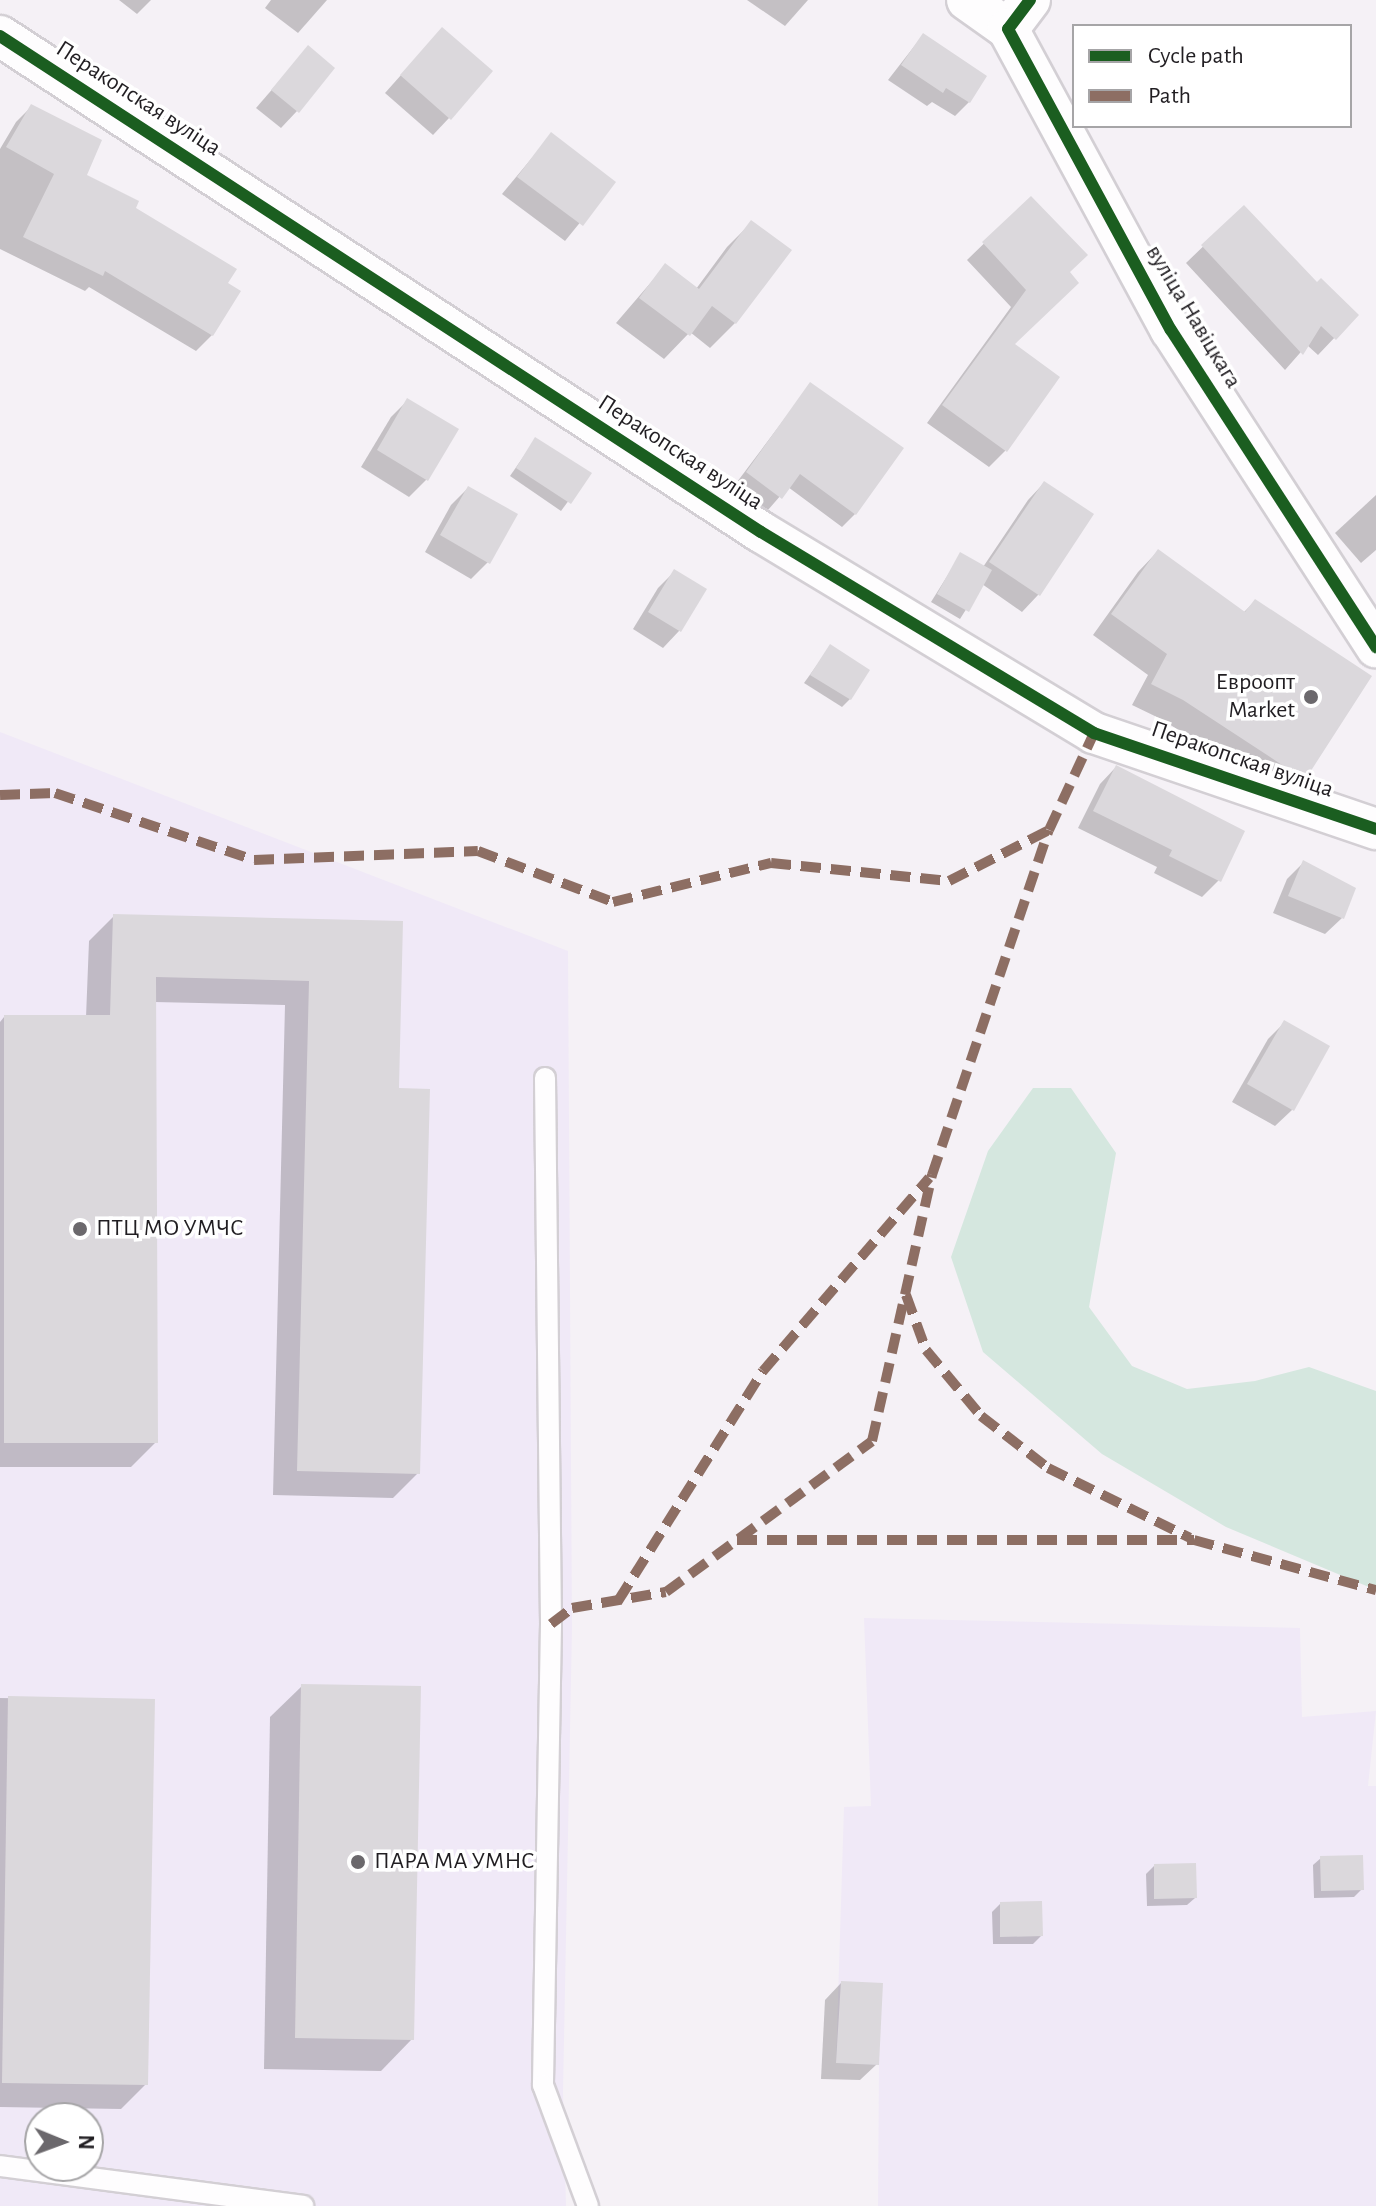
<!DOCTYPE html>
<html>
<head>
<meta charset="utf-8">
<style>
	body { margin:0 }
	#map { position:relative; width:1376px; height:2206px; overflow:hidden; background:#f5f1f6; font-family:"Alegreya Sans",sans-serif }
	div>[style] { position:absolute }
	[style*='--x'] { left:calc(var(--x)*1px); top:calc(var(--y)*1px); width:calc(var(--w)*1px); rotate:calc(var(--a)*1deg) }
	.industrial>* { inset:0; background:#f0e9f7 }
	.green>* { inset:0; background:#d5e7df }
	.shadow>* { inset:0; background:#0003 }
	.building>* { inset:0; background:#dbd8dc }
	.roads { filter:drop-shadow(2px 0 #d3cfd4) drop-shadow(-2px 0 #d3cfd4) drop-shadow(0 2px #d3cfd4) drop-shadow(0 -2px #d3cfd4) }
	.service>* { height:20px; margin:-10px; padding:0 10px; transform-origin:10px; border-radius:10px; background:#fefdfe }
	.minor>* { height:40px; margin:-20px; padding:0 20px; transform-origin:20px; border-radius:20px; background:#fefdfe }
	.quiet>* { height:10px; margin-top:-5px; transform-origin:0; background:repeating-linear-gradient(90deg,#8d6e63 0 20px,transparent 0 30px) }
	.cycleway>* { height:12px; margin:-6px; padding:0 6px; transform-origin:6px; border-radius:6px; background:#1b5e20 }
	.dots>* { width:22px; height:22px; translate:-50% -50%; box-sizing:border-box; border:4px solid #fff; border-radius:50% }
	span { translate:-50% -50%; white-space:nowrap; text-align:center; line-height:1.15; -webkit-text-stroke:7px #fff; paint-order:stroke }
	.street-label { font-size:24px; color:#211e22 }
	.poi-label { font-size:24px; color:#211e22 }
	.right { translate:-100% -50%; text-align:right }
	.left { translate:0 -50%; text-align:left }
	.legend { position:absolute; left:1072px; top:24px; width:280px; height:104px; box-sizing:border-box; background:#fff; border:2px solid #a6a5a7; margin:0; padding:10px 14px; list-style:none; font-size:24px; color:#211e22 }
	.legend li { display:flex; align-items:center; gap:16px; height:40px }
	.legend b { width:40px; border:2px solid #a6a5a7 }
	.north { position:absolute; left:24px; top:2102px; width:80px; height:80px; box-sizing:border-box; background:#fff; border:2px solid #a6a5a7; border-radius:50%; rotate:91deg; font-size:22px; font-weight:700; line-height:32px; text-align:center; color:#211e22 }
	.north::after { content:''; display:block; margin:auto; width:28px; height:36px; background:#6b686c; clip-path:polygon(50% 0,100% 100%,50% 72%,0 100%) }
</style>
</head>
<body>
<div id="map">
	<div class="industrial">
		<i style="clip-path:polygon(evenodd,0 732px,568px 951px,572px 1628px,563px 2092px,566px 2206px,0 2206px,0 732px,40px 2118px,88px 2118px,88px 2166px,40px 2166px,40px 2118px)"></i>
		<i style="clip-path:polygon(864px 1618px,1300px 1628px,1302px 1717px,1376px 1711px,1368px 1786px,1376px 1786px,1376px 2206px,878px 2206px,879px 2065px,836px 2063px,844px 1807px,871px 1806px)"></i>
	</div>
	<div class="green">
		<i style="clip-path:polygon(1033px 1088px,1071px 1088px,1116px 1153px,1089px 1307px,1132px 1366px,1187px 1389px,1255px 1381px,1309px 1367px,1376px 1391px,1376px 1590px,1226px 1527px,1102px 1454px,983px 1352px,951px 1257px,988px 1151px)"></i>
	</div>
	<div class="shadow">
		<i style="clip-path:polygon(119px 0,151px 0,137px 14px)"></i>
		<i style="clip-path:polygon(271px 0,327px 0,298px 33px,265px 8px)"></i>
		<i style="clip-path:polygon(747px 0,808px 0,785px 26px)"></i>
		<i style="clip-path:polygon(442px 29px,449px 118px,433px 135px,385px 93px)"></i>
		<i style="clip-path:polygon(923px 35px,969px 102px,955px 116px,932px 102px,927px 106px,888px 80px)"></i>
		<i style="clip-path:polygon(308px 48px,297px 111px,281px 128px,256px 108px)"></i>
		<i style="clip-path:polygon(32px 106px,84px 176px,225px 284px,212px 335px,196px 351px,89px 287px,85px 291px,0 249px,0 149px,16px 122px)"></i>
		<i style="clip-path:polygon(551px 135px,613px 182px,565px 241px,502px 194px)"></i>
		<i style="clip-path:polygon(1031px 198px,1068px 273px,1012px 344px,1005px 451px,989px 467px,927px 423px,1011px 307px,967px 260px)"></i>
		<i style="clip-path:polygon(1244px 207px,1317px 285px,1356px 315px,1318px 355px,1307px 345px,1285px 370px,1186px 263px)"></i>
		<i style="clip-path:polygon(752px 222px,735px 323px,710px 348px,690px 332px,664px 359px,616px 323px,665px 266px,696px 289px,727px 247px)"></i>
		<i style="clip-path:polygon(810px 385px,855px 514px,842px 527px,788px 487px,768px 510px,734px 486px)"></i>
		<i style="clip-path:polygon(408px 400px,456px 430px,426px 480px,409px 497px,361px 467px,391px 417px)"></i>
		<i style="clip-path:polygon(535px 440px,589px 473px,561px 511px,510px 476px)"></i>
		<i style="clip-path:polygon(1044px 483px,1091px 515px,1038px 595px,1022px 612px,982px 584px,960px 619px,931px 602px,961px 554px,983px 567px,1028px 500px)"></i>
		<i style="clip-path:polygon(468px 488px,488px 562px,471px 579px,425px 552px,451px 505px)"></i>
		<i style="clip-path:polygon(1376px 495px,1376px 550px,1361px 563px,1335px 533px)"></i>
		<i style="clip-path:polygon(1158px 551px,1243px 613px,1255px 601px,1369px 676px,1303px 779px,1283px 799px,1163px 720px,1132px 705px,1148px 675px,1093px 635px,1138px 572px)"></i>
		<i style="clip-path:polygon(675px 571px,705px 590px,679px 631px,663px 648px,633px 629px,658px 588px)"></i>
		<i style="clip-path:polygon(830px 647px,850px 699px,842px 707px,804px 683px)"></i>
		<i style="clip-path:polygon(1116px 767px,1219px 880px,1202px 897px,1154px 873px,1157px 867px,1078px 828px,1100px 784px)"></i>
		<i style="clip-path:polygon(1303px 863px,1342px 918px,1325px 934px,1273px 913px,1287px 879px)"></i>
		<i style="clip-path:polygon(114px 916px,401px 923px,397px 1090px,418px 1473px,393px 1498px,273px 1495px,285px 1005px,154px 1002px,156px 1442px,131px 1467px,0 1467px,0 1022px,4px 1017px,86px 1017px,89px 941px)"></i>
		<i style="clip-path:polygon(1284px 1023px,1292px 1110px,1275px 1126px,1232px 1102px,1268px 1039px)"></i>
		<i style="clip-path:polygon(302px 1686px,412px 2039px,381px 2071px,264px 2069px,270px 1717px)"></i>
		<i style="clip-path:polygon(0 1698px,153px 1701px,146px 2084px,121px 2109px,0 2107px)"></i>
		<i style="clip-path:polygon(1321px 1858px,1362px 1889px,1354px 1897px,1314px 1898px,1313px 1865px)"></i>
		<i style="clip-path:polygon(1154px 1866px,1195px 1898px,1187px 1905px,1147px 1906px,1146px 1874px)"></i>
		<i style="clip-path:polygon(1000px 1904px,1041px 1936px,1033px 1944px,993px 1944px,992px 1912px)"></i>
		<i style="clip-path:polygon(841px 1983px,877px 2064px,860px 2080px,821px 2079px,825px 2000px)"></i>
	</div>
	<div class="building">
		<i style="clip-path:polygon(442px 27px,493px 71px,451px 120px,400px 75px)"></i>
		<i style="clip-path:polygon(923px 33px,987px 76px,970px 103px,946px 88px,943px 93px,901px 65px)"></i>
		<i style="clip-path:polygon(308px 45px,335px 68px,299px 113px,271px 90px)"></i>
		<i style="clip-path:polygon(31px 104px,102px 140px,87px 175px,139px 201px,136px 208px,237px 269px,228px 283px,241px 291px,213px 336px,105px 271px,103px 276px,23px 237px,54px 174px,6px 147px)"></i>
		<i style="clip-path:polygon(551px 132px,616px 182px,583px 226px,517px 177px)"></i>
		<i style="clip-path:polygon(1031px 196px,1088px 255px,1070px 272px,1079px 283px,1015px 344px,1060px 377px,1007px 452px,942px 405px,1026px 290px,982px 242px)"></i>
		<i style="clip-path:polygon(1244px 205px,1317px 282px,1321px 278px,1359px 315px,1336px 340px,1321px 326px,1303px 355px,1201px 245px)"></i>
		<i style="clip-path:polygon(751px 220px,792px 250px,736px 324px,712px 306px,690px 336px,639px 298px,665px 263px,699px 289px)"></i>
		<i style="clip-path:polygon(810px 382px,904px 448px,856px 515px,800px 474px,782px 499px,746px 472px)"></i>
		<i style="clip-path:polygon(407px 398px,459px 429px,428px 481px,377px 450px)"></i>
		<i style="clip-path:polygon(535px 437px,592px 473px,571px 504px,516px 468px)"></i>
		<i style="clip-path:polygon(1044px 481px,1094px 514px,1040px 596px,989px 562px)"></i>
		<i style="clip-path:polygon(468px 486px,518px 514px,490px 564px,440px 535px)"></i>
		<i style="clip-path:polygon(1158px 549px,1245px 612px,1255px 599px,1372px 676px,1305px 780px,1183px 700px,1151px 684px,1167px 654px,1111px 614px)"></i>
		<i style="clip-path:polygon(960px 552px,992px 570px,969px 612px,937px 594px)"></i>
		<i style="clip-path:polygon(674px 569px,707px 589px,681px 632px,648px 612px)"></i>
		<i style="clip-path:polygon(830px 644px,870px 670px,851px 700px,810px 675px)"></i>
		<i style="clip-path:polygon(1116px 765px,1245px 831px,1221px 882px,1169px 856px,1172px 850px,1093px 811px)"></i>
		<i style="clip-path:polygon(1303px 860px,1356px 888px,1344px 919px,1288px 896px)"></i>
		<i style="clip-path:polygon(113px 914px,403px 921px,399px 1088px,430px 1089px,420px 1474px,297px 1471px,309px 981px,156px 977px,158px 1443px,4px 1443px,4px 1015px,110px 1015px)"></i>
		<i style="clip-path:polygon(1284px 1020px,1330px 1046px,1294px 1111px,1247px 1084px)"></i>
		<i style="clip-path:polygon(301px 1684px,421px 1686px,414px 2040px,295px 2038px)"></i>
		<i style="clip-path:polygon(8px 1696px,155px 1699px,148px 2085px,2px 2083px)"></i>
		<i style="clip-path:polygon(1363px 1855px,1364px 1890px,1321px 1891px,1320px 1856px)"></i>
		<i style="clip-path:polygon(1196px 1863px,1197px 1898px,1154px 1899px,1154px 1864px)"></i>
		<i style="clip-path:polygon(1042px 1901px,1043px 1936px,1000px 1937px,1000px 1902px)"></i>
		<i style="clip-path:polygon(841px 1981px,883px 1983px,879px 2065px,836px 2063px)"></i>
	</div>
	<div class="roads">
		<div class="service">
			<i style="--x:545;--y:1078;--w:546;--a:89.37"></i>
			<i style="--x:551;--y:1624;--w:461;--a:91"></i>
			<i style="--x:543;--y:2085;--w:129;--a:69.6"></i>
			<i style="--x:0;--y:2166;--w:306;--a:7.5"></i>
		</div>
		<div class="minor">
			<i style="--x:967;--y:0;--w:50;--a:35.3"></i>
			<i style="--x:1030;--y:0;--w:36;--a:127"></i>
			<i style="--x:1008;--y:29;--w:342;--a:61.6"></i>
			<i style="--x:1171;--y:330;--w:378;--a:57.1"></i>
			<i style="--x:0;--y:36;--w:908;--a:33.1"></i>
			<i style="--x:761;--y:532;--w:389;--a:31.1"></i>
			<i style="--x:1094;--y:733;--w:298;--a:18.8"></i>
		</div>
	</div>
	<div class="quiet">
		<i style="--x:0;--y:795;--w:55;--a:-2.1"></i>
		<i style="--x:55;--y:793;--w:210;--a:18.6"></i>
		<i style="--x:254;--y:860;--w:224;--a:-2.3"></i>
		<i style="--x:478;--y:851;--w:144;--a:20.7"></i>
		<i style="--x:613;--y:902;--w:163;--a:-13.9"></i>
		<i style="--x:771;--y:863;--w:179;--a:5.8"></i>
		<i style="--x:949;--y:881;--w:112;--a:-27"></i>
		<i style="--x:1049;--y:830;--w:107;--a:-65.1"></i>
		<i style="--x:906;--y:1295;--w:59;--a:70"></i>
		<i style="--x:926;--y:1350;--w:86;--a:50.2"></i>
		<i style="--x:981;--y:1416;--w:85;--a:37.8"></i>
		<i style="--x:1048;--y:1468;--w:158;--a:26.2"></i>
		<i style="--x:737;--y:1540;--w:457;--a:0"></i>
		<i style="--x:1194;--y:1540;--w:189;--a:15.4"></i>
		<i style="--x:618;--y:1601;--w:272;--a:-57.8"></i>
		<i style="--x:763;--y:1371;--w:255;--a:-49.3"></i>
		<i style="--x:551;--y:1624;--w:26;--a:-37"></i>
		<i style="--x:572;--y:1608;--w:95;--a:-9.7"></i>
		<i style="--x:666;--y:1592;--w:255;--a:-36.2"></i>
		<i style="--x:872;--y:1441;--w:273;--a:-77.3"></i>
		<i style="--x:932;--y:1175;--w:364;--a:-71.3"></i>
	</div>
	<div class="cycleway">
		<i style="--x:1030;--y:0;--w:36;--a:127"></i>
		<i style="--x:1008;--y:29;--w:342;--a:61.6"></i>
		<i style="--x:1171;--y:330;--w:378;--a:57.1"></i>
		<i style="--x:0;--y:36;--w:908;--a:33.1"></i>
		<i style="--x:761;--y:532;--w:389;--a:31.1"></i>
		<i style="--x:1094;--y:733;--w:298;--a:18.8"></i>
	</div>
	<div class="dots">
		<i style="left:1311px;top:697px;background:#6b686c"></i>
		<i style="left:80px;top:1229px;background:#6b686c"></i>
		<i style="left:358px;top:1862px;background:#6b686c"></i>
	</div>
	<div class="street-label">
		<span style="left:138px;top:99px;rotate:33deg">Перакопская вуліца</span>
		<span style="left:1193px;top:317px;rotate:59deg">вуліца Навіцкага</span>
		<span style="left:680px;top:453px;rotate:33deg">Перакопская вуліца</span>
		<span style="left:1242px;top:760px;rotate:19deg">Перакопская вуліца</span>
	</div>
	<div class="poi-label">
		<span class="right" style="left:1295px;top:697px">Евроопт<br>Market</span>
		<span class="left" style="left:96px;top:1229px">ПТЦ МО УМЧС</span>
		<span class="left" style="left:374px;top:1862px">ПАРА МА УМНС</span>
	</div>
	<ul class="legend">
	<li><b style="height:10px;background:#1b5e20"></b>Cycle path</li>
	<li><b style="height:10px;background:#8d6e63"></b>Path</li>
	</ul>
	<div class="north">N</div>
</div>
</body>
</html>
